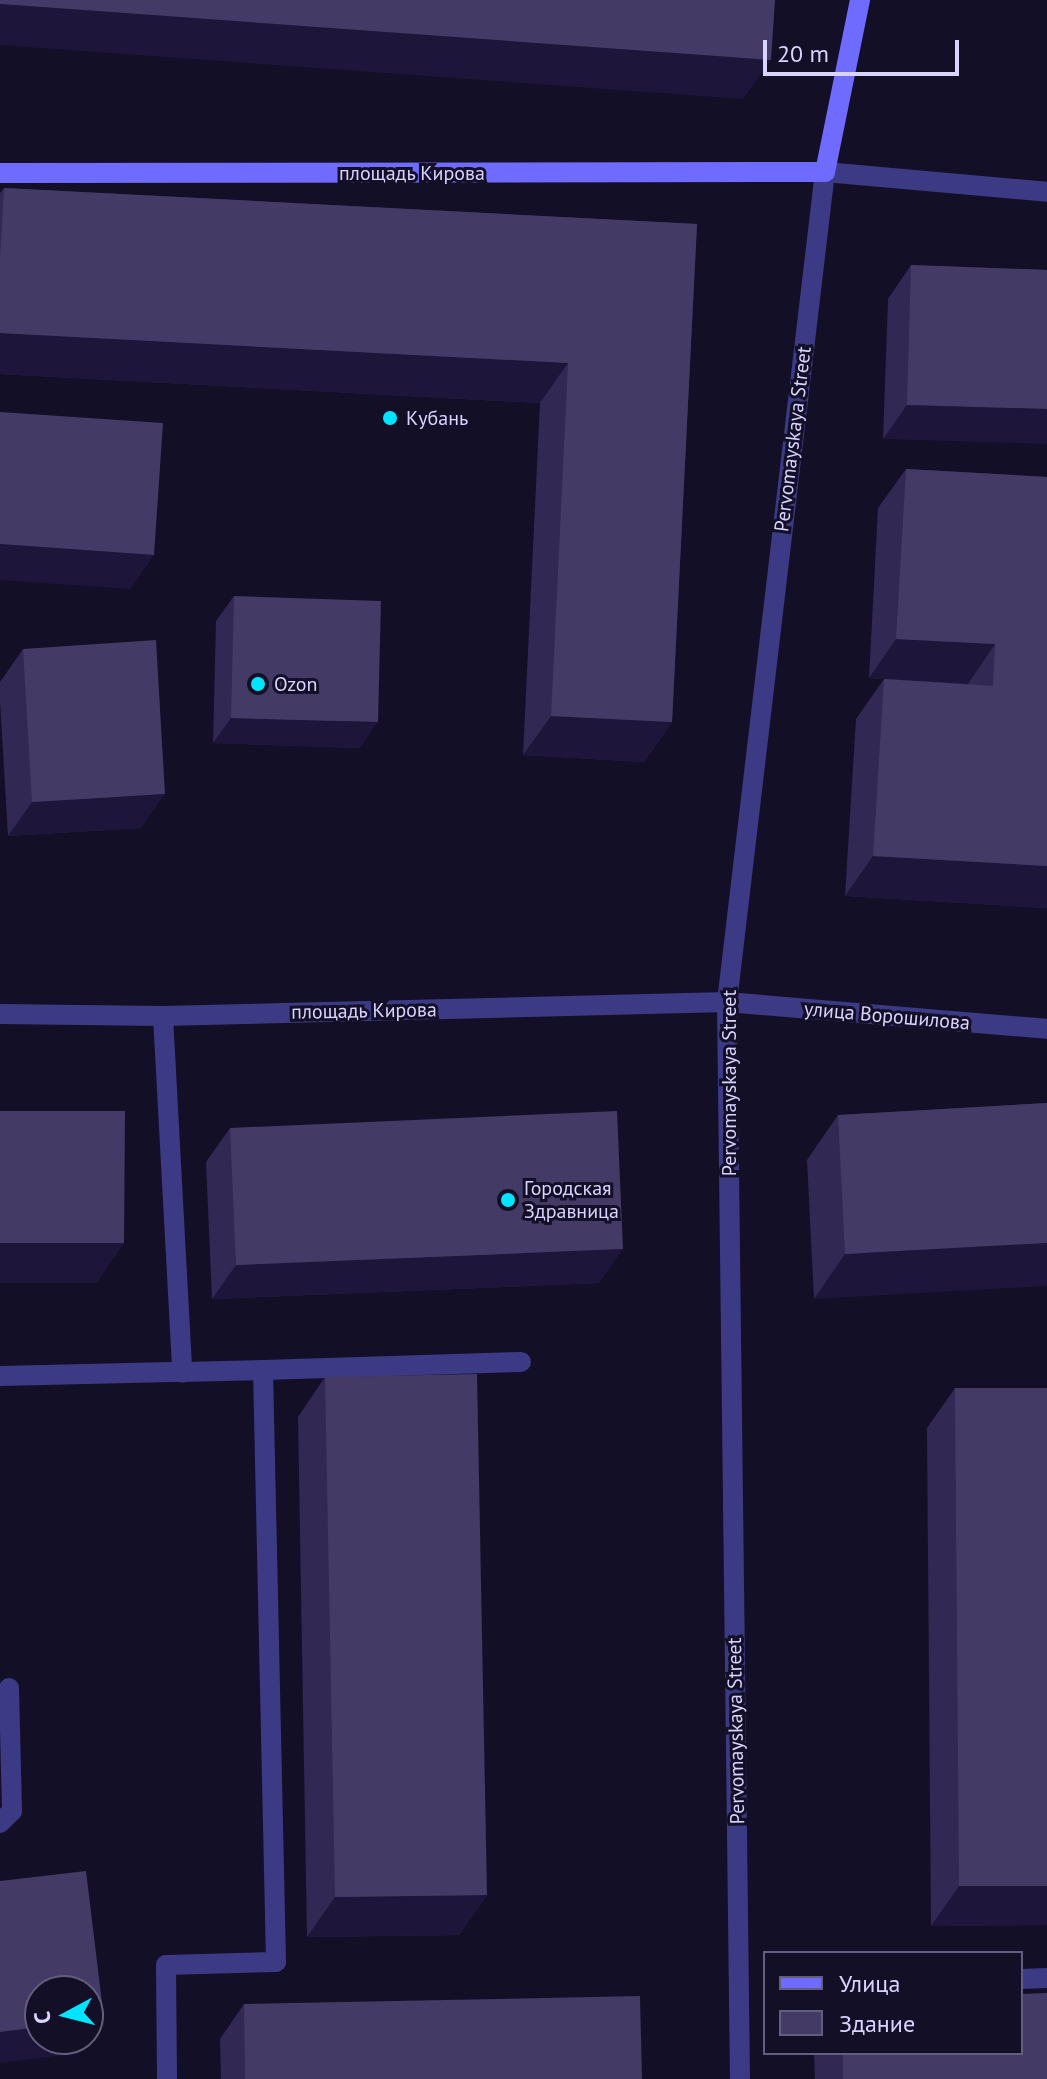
<!DOCTYPE html>
<html>
<head>
<meta charset="utf-8">
<style>
	body { margin:0 }
	#map { position:relative; width:1047px; height:2079px; overflow:hidden; background:#130f26; font-family:"PT Sans",sans-serif }
	div>[style] { position:absolute }
	[style*='--x'] { left:calc(var(--x)*1px); top:calc(var(--y)*1px); width:calc(var(--w)*1px); rotate:calc(var(--a)*1deg) }
	.service>* { height:20px; margin:-10px; padding:0 10px; transform-origin:10px; border-radius:10px; background:#3d3a85 }
	.pedestrian>* { height:20px; margin:-10px; padding:0 10px; transform-origin:10px; border-radius:10px; background:#3d3a85 }
	.minor>* { height:20px; margin:-10px; padding:0 10px; transform-origin:10px; border-radius:10px; background:#3d3a85 }
	.tertiary>* { height:20px; margin:-10px; padding:0 10px; transform-origin:10px; border-radius:10px; background:#3d3a85 }
	.secondary>* { height:20px; margin:-10px; padding:0 10px; transform-origin:10px; border-radius:10px; background:#6f6bff }
	.wall>* { inset:0; background:#312854 }
	.shaded-wall>* { inset:0; background:#1d163a }
	.building>* { inset:0; background:#433a66 }
	.dots>* { width:22px; height:22px; translate:-50% -50%; box-sizing:border-box; border:4px solid #130f26; border-radius:50% }
	span { translate:-50% -50%; white-space:nowrap; text-align:center; line-height:1.15; -webkit-text-stroke:6px #130f26; paint-order:stroke }
	.street-label { font-size:20px; color:#d9d4ff }
	.poi-label { font-size:20px; color:#d9d4ff }
	.left { translate:0 -50%; text-align:left }
	.legend { position:absolute; left:763px; top:1951px; width:260px; height:104px; box-sizing:border-box; background:#130f26; border:2px solid #625e7d; margin:0; padding:10px 14px; list-style:none; font-size:24px; color:#d9d4ff }
	.legend li { display:flex; align-items:center; gap:16px; height:40px }
	.legend b { width:40px; border:2px solid #625e7d }
	.north { position:absolute; left:24px; top:1975px; width:80px; height:80px; box-sizing:border-box; background:#130f26; border:2px solid #625e7d; border-radius:50%; rotate:263deg; font-size:22px; font-weight:700; line-height:32px; text-align:center; color:#d9d4ff }
	.north::after { content:''; display:block; margin:auto; width:28px; height:36px; background:#00e5ff; clip-path:polygon(50% 0,100% 100%,50% 72%,0 100%) }
	.scale { position:absolute; left:763px; top:40px; width:196px; height:36px; box-sizing:border-box; border:4px solid #d9d4ff; border-top:0; padding-left:10px; font-size:24px; line-height:28px; white-space:nowrap; color:#d9d4ff; -webkit-text-stroke:6px #130f26; paint-order:stroke }
</style>
</head>
<body>
<div id="map">
	<div class="service">
		<i style="--x:163;--y:1016;--w:357;--a:86.9"></i>
		<i style="--x:182;--y:1372;--w:81;--a:-1.4"></i>
		<i style="--x:263;--y:1370;--w:592;--a:88.74"></i>
		<i style="--x:276;--y:1962;--w:110;--a:178.4"></i>
		<i style="--x:166;--y:1965;--w:114;--a:89.5"></i>
		<i style="--x:263;--y:1370;--w:258;--a:-1.8"></i>
		<i style="--x:0;--y:1376;--w:182;--a:-1.3"></i>
		<i style="--x:0;--y:1823;--w:17;--a:-45"></i>
		<i style="--x:12;--y:1811;--w:123;--a:-91.4"></i>
		<i style="--x:1021;--y:1979;--w:26;--a:-2"></i>
	</div>
	<div class="pedestrian">
		<i style="--x:727;--y:1002;--w:1077;--a:89.31"></i>
	</div>
	<div class="minor">
		<i style="--x:727;--y:1002;--w:836;--a:-83.27"></i>
		<i style="--x:0;--y:1014;--w:163;--a:0.7"></i>
		<i style="--x:163;--y:1016;--w:564;--a:-1.42"></i>
		<i style="--x:727;--y:1002;--w:321;--a:4.8"></i>
	</div>
	<div class="tertiary">
		<i style="--x:825;--y:172;--w:223;--a:5.1"></i>
	</div>
	<div class="secondary">
		<i style="--x:0;--y:173;--w:825;--a:-0.07"></i>
		<i style="--x:825;--y:172;--w:176;--a:-78.5"></i>
	</div>
	<div class="wall">
		<i style="clip-path:polygon(4px 188px,697px 224px,672px 722px,644px 762px,523px 755px,540px 403px,0 374px,0 193px)"></i>
		<i style="clip-path:polygon(911px 265px,1047px 270px,883px 439px,888px 299px)"></i>
		<i style="clip-path:polygon(906px 469px,1047px 477px,1047px 908px,845px 896px,856px 719px,884px 679px,968px 684px,869px 678px,878px 508px)"></i>
		<i style="clip-path:polygon(234px 596px,360px 748px,213px 743px,216px 621px)"></i>
		<i style="clip-path:polygon(23px 649px,141px 828px,8px 836px,0 701px,0 682px)"></i>
		<i style="clip-path:polygon(1047px 1103px,814px 1299px,807px 1160px,838px 1115px)"></i>
		<i style="clip-path:polygon(230px 1128px,599px 1283px,212px 1299px,206px 1162px)"></i>
		<i style="clip-path:polygon(325px 1377px,487px 1895px,459px 1935px,307px 1937px,298px 1417px)"></i>
		<i style="clip-path:polygon(955px 1388px,1047px 1925px,931px 1926px,927px 1428px)"></i>
		<i style="clip-path:polygon(244px 2004px,642px 2079px,221px 2079px,220px 2039px)"></i>
		<i style="clip-path:polygon(814px 2053px,1021px 2053px,1047px 2079px,815px 2079px)"></i>
	</div>
	<div class="shaded-wall">
		<i style="clip-path:polygon(0 4px,771px 60px,743px 99px,0 45px)"></i>
		<i style="clip-path:polygon(0 333px,568px 363px,540px 403px,0 374px)"></i>
		<i style="clip-path:polygon(907px 405px,1047px 409px,1047px 444px,883px 439px)"></i>
		<i style="clip-path:polygon(0 544px,154px 555px,130px 589px,0 580px)"></i>
		<i style="clip-path:polygon(896px 639px,995px 644px,968px 684px,869px 678px)"></i>
		<i style="clip-path:polygon(551px 716px,672px 722px,644px 762px,523px 755px)"></i>
		<i style="clip-path:polygon(231px 718px,378px 722px,360px 748px,213px 743px)"></i>
		<i style="clip-path:polygon(165px 794px,141px 828px,8px 836px,32px 802px)"></i>
		<i style="clip-path:polygon(873px 856px,1047px 866px,1047px 908px,845px 896px)"></i>
		<i style="clip-path:polygon(0 1243px,124px 1243px,97px 1283px,0 1283px)"></i>
		<i style="clip-path:polygon(1047px 1243px,1047px 1286px,814px 1299px,845px 1254px)"></i>
		<i style="clip-path:polygon(623px 1249px,599px 1283px,212px 1299px,236px 1265px)"></i>
		<i style="clip-path:polygon(959px 1886px,1047px 1886px,1047px 1925px,931px 1926px)"></i>
		<i style="clip-path:polygon(487px 1895px,459px 1935px,307px 1937px,335px 1897px)"></i>
		<i style="clip-path:polygon(104px 2019px,80px 2053px,0 2063px,0 2032px,40px 2027px,40px 2039px,88px 2039px,88px 2021px)"></i>
	</div>
	<div class="building">
		<i style="clip-path:polygon(0 0,775px 0,771px 60px,0 4px)"></i>
		<i style="clip-path:polygon(4px 188px,697px 224px,672px 722px,551px 716px,568px 363px,0 333px,0 260px)"></i>
		<i style="clip-path:polygon(911px 265px,1047px 270px,1047px 409px,907px 405px)"></i>
		<i style="clip-path:polygon(0 412px,163px 423px,154px 555px,0 544px)"></i>
		<i style="clip-path:polygon(906px 469px,1047px 477px,1047px 866px,873px 856px,884px 679px,993px 686px,995px 644px,896px 639px)"></i>
		<i style="clip-path:polygon(234px 596px,381px 601px,378px 722px,231px 718px)"></i>
		<i style="clip-path:polygon(156px 640px,165px 794px,32px 802px,23px 649px)"></i>
		<i style="clip-path:polygon(1047px 1103px,1047px 1243px,845px 1254px,838px 1115px)"></i>
		<i style="clip-path:polygon(0 1111px,125px 1111px,124px 1243px,0 1243px)"></i>
		<i style="clip-path:polygon(617px 1111px,623px 1249px,236px 1265px,230px 1128px)"></i>
		<i style="clip-path:polygon(477px 1374px,487px 1895px,335px 1897px,325px 1377px)"></i>
		<i style="clip-path:polygon(955px 1388px,1047px 1388px,1047px 1886px,959px 1886px)"></i>
		<i style="clip-path:polygon(86px 1871px,104px 2019px,88px 2021px,88px 1991px,40px 1991px,40px 2027px,0 2032px,0 1881px)"></i>
		<i style="clip-path:polygon(1047px 1993px,1047px 2079px,843px 2079px,843px 2053px,1021px 2053px,1021px 1994px)"></i>
		<i style="clip-path:polygon(640px 1996px,642px 2079px,245px 2079px,244px 2004px)"></i>
	</div>
	<div class="dots">
		<i style="left:390px;top:418px;background:#00e5ff"></i>
		<i style="left:258px;top:684px;background:#00e5ff"></i>
		<i style="left:508px;top:1200px;background:#00e5ff"></i>
	</div>
	<div class="street-label">
		<span style="left:412px;top:173px">площадь Кирова</span>
		<span style="left:793px;top:439px;rotate:-83deg">Pervomayskaya Street</span>
		<span style="left:364px;top:1011px;rotate:-1deg">площадь Кирова</span>
		<span style="left:887px;top:1016px;rotate:5deg">улица Ворошилова</span>
		<span style="left:729px;top:1083px;rotate:-90deg">Pervomayskaya Street</span>
		<span style="left:736px;top:1731px;rotate:-91deg">Pervomayskaya Street</span>
	</div>
	<div class="poi-label">
		<span class="left" style="left:406px;top:418px">Кубань</span>
		<span class="left" style="left:274px;top:684px">Ozon</span>
		<span class="left" style="left:524px;top:1200px">Городская<br>Здравница</span>
	</div>
	<ul class="legend">
	<li><b style="height:10px;background:#6f6bff"></b>Улица</li>
	<li><b style="height:22px;background:#433a66"></b>Здание</li>
	</ul>
	<div class="north">С</div>
	<div class="scale">20 m</div>
</div>
</body>
</html>
